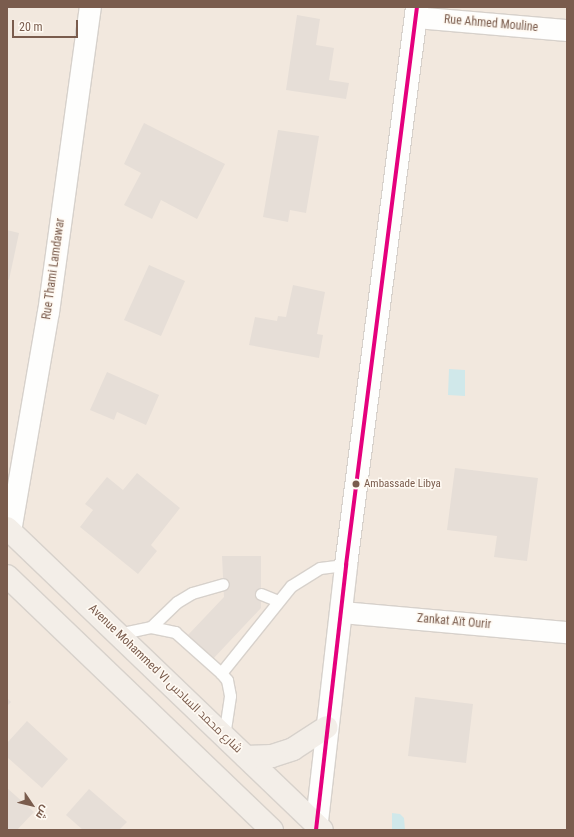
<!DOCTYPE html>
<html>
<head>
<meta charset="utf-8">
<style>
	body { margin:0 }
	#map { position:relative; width:574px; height:837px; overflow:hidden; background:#f9f5f0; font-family:"Roboto Condensed",Cairo,sans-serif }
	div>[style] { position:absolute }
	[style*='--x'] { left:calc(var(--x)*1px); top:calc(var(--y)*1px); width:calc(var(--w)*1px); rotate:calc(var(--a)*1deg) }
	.residential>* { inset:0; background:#f2e8de }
	.water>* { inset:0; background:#d0e8ea }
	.building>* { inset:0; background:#e6ded7 }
	.roads { filter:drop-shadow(1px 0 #d7d1cb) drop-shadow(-1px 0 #d7d1cb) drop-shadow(0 1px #d7d1cb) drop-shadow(0 -1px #d7d1cb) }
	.service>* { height:11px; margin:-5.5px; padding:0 5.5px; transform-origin:5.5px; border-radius:5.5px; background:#fefefd }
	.minor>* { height:21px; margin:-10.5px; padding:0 10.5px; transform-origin:10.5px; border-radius:10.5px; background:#fefefd }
	.secondary>* { height:22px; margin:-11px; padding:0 11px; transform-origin:11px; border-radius:11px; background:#fefefd }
	.primary>* { height:22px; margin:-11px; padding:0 11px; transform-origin:11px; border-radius:11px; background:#f3eee8 }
	.bus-1>* { height:4px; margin:-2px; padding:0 2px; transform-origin:2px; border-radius:2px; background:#e5007d }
	.dots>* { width:11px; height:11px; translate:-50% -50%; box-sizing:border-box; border:2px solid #fffaf3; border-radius:50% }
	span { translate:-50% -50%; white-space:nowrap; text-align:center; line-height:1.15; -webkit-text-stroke:3px #fffaf3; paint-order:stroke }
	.bus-label { font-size:11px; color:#7a5c4d }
	.left { translate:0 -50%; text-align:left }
	.street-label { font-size:12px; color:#7a5c4d }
	.frame { position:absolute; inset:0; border:8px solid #7a5c4d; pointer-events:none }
	.north { position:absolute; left:12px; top:785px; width:40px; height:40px; -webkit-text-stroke:3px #fffaf3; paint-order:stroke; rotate:125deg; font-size:11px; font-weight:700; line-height:16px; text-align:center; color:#7a5c4d }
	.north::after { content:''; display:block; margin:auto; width:14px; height:18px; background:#7a5c4d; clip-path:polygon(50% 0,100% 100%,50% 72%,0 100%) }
	.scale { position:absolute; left:12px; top:20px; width:66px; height:18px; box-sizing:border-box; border:2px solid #7a5c4d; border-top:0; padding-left:5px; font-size:12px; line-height:14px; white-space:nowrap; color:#7a5c4d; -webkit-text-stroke:3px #fffaf3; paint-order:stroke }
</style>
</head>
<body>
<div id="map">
	<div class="residential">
		<i style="clip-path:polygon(7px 7px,567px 7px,567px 830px,7px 830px)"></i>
	</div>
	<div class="water">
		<i style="clip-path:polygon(449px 369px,465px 370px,465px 396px,448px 395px)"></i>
		<i style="clip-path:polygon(392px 813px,400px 814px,404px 818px,405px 830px,392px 830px)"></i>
	</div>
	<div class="building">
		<i style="clip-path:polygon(297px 15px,320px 19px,316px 45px,334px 48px,329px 80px,349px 83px,346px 99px,286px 90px)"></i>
		<i style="clip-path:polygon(144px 123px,225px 164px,197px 219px,161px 200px,152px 219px,124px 205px,141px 173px,124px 164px)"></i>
		<i style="clip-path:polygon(278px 130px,319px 136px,306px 213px,290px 210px,288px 222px,263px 217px)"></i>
		<i style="clip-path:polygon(7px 230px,19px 233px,9px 280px,7px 279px)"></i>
		<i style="clip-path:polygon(149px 265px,185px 281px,161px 336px,124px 320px)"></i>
		<i style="clip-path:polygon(293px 285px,325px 292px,317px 334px,323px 335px,319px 358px,249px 345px,255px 317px,277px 321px,278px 316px,286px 317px)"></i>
		<i style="clip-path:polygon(107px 372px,159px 395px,146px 425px,117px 412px,114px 420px,90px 410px)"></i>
		<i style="clip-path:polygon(455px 468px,538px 478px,527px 561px,494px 557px,497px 536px,447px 530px)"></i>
		<i style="clip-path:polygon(137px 473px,180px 508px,151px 545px,157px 551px,138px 574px,80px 527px,93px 510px,85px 504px,107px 477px,123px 490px)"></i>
		<i style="clip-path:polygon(222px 556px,261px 556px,261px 608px,212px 660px,187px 636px,224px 597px)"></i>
		<i style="clip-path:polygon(415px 697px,473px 704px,466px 763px,408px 756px)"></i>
		<i style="clip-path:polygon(7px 698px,11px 702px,7px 706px)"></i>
		<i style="clip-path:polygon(27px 721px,68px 759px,42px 788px,7px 757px,7px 743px)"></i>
		<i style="clip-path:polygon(7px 788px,34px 812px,17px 830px,7px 830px)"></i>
		<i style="clip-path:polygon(89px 789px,127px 822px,119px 830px,83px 830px,66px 815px)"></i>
	</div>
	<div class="roads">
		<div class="service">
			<i style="--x:261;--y:594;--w:18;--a:22"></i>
			<i style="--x:151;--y:627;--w:36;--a:-44"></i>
			<i style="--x:177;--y:602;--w:17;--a:-31"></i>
			<i style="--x:192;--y:593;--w:32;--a:-16"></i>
			<i style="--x:118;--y:634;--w:34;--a:-12"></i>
			<i style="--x:151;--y:627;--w:25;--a:12"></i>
			<i style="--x:175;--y:632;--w:62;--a:41.7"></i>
			<i style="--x:221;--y:673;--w:9;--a:49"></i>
			<i style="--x:227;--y:680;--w:16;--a:79"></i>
			<i style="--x:230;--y:696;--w:40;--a:98.5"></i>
			<i style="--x:221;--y:673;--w:112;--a:-51.2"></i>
			<i style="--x:291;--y:586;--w:34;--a:-32"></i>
			<i style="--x:320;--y:568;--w:26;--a:-7"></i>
		</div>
		<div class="minor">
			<i style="--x:415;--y:17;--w:153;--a:4.9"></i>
			<i style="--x:10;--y:531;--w:222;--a:-80.2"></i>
			<i style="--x:48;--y:312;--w:308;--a:-82.2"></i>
			<i style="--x:341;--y:612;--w:227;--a:5.1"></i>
		</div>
		<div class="secondary">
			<i style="--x:316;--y:830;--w:267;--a:-83.5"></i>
			<i style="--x:346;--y:565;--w:562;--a:-82.75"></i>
		</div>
		<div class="primary">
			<i style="--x:7;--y:528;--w:436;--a:43.8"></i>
			<i style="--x:7;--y:576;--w:367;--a:43.8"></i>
			<i style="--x:246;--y:757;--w:26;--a:-2"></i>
			<i style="--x:272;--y:756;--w:22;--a:-18"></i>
			<i style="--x:293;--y:749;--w:40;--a:-32.9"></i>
		</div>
	</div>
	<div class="bus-1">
		<i style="--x:316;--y:830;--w:267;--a:-83.5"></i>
		<i style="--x:346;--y:565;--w:562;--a:-82.75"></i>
	</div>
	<div class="dots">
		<i style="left:356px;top:484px;background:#7a5c4d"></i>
	</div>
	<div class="bus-label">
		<span class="left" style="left:364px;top:484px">Ambassade Libya</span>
	</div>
	<div class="street-label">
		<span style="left:491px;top:24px;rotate:5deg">Rue Ahmed Mouline</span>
		<span style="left:54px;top:269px;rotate:-82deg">Rue Thami Lamdawar</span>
		<span style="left:454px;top:622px;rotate:5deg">Zankat Aït Ourir</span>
		<span style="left:165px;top:679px;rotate:44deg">Avenue Mohammed VI شارع محمد السادس</span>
	</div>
	<div class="frame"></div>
	<div class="north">ش</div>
	<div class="scale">20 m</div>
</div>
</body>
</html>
